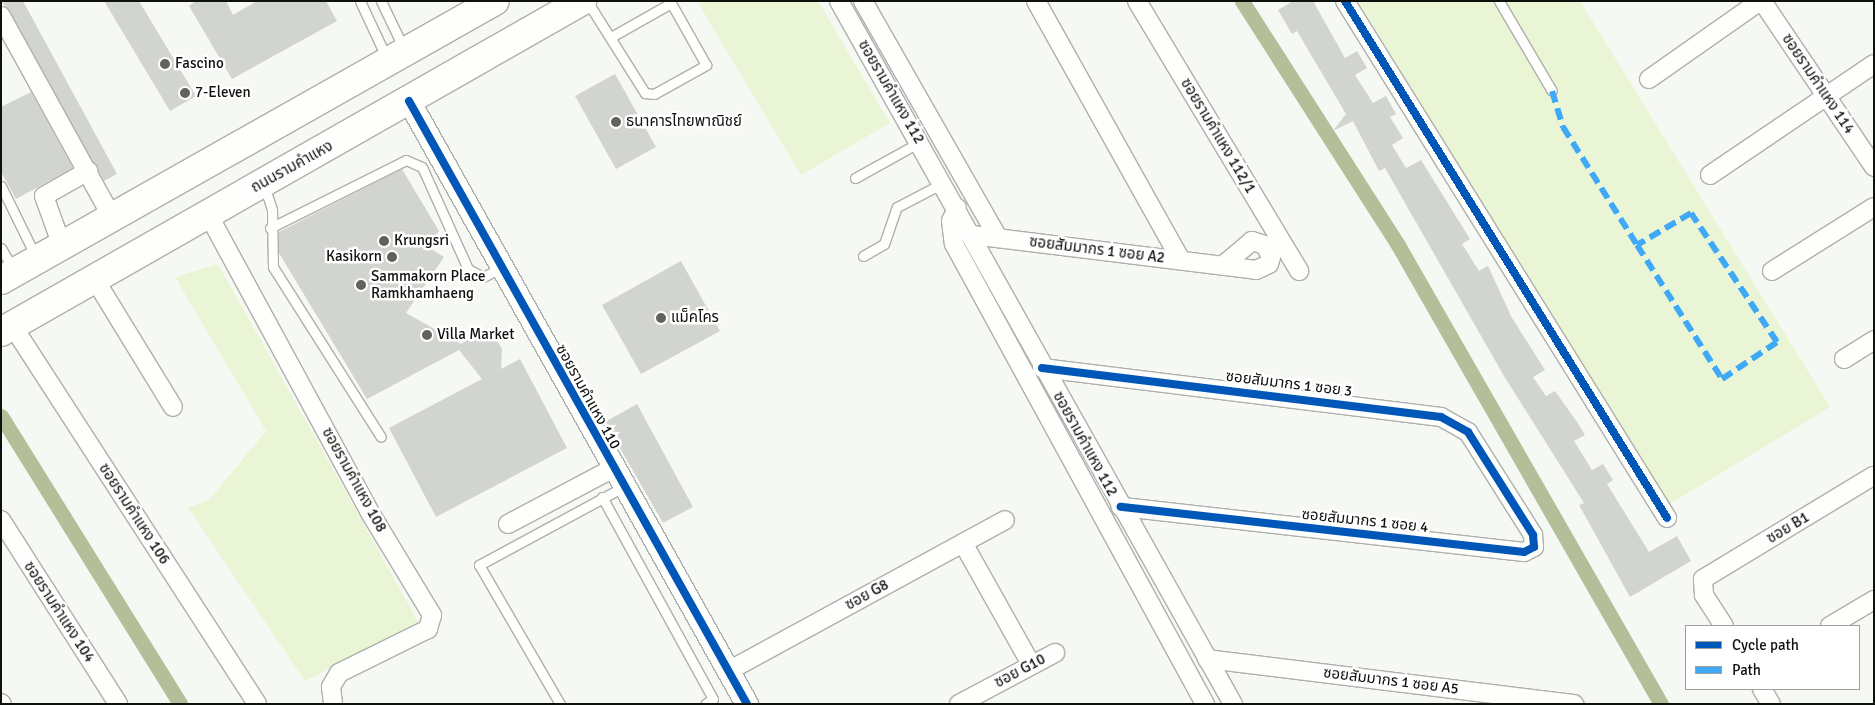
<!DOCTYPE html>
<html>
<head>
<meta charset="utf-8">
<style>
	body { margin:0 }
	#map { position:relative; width:1875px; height:705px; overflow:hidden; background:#f6f8f3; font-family:Signika,"Noto Sans Thai",sans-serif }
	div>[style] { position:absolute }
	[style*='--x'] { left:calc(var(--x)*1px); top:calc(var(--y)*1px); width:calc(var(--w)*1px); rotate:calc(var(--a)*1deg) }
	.green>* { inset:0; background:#e9f5d5 }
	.canal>* { height:15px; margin:-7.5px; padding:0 7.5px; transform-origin:7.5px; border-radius:7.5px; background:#b2bf99 }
	.building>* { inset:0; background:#d2d4d0 }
	.roads { filter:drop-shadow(1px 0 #aeb0ac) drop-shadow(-1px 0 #aeb0ac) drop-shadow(0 1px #aeb0ac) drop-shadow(0 -1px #aeb0ac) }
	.service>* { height:9px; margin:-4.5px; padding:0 4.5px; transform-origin:4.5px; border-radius:4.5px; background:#fefefd }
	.minor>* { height:18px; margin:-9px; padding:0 9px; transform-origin:9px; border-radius:9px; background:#fefefd }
	.tertiary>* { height:22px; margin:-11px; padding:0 11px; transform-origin:11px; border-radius:11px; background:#fefefd }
	.primary>* { height:28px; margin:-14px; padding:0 14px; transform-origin:14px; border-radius:14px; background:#fefefd }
	.quiet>* { height:6px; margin-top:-3px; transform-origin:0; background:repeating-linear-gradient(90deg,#3fa9f5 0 12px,transparent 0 18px) }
	.cycleway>* { height:8px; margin:-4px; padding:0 4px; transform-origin:4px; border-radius:4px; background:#0057b8 }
	.dots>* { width:14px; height:14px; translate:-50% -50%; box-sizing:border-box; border:2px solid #fff; border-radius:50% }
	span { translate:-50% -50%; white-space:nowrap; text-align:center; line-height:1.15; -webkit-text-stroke:5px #fff; paint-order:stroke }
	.poi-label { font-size:15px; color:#0f110d }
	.left { translate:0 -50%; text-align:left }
	.right { translate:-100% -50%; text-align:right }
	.street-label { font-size:15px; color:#0f110d }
	.frame { position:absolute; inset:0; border:2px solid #0f110d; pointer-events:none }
	.legend { position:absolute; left:1685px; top:625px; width:175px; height:65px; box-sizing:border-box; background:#fff; border:1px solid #9fa09e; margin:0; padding:6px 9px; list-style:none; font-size:15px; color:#0f110d }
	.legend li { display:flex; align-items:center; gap:10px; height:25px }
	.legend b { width:25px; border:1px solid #9fa09e }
</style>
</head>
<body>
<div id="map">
	<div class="green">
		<i style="clip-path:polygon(697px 1px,818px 1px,890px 123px,801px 175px)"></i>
		<i style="clip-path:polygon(1358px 1px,1580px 1px,1830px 407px,1668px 505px)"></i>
		<i style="clip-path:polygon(218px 264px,419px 623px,305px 681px,188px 508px,209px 500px,266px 431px,175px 277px)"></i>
	</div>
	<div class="canal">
		<i style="--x:1242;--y:1;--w:290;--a:57.4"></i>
		<i style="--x:1398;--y:245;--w:529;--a:60.19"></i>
		<i style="--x:1;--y:416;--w:339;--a:58.1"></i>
	</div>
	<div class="building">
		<i style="clip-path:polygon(2px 1px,23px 1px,117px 174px,104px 181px)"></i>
		<i style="clip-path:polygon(104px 1px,139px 1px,196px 96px,170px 111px)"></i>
		<i style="clip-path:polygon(196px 1px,226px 1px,233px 15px,257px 1px,326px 1px,337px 21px,232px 79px,189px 6px)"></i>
		<i style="clip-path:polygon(1293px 1px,1313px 1px,1345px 58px,1357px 51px,1367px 68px,1355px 75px,1373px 103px,1386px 96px,1396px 114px,1390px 117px,1403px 138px,1392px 145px,1406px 168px,1421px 160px,1470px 239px,1462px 244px,1479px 271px,1488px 266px,1512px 318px,1545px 370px,1533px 377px,1546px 396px,1555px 391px,1577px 422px,1585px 435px,1574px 441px,1592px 470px,1603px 464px,1613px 480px,1607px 484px,1649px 552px,1677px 536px,1691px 561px,1630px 597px,1579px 505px,1584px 503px,1504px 376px,1385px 168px,1379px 171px,1353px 121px,1333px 131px,1346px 114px,1297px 31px,1292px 34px,1278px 10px)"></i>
		<i style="clip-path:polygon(615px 74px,656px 147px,616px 169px,575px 96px)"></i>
		<i style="clip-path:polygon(31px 92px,73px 168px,16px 199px,1px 172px,1px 107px)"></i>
		<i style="clip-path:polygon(402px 169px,439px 231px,427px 246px,444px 257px,406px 313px,461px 344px,477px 333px,495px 337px,502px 349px,501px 369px,520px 359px,567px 448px,436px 517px,389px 428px,482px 379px,459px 350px,367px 399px,279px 253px,279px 232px)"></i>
		<i style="clip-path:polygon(681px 261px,720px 331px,641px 374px,602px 305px)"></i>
		<i style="clip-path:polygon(637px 404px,693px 507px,663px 523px,605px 422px)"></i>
	</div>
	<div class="roads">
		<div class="service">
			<i style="--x:360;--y:1;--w:64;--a:65"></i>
			<i style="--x:381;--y:1;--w:53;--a:64.4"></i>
			<i style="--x:587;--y:1;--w:109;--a:57.8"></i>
			<i style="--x:645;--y:93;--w:9;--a:6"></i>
			<i style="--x:654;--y:94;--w:60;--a:-29.1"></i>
			<i style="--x:706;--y:65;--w:73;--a:-119.4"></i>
			<i style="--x:1499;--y:1;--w:104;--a:59.5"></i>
			<i style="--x:611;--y:37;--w:69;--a:-29.5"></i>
			<i style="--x:855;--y:178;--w:74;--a:-29"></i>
			<i style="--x:264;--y:185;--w:26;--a:72"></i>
			<i style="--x:272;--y:210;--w:57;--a:89"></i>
			<i style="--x:273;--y:267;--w:201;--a:57.6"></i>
			<i style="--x:1;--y:186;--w:79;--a:63.8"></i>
			<i style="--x:270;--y:228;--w:152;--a:-26.6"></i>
			<i style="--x:406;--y:160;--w:17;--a:24"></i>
			<i style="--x:422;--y:167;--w:112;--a:65.7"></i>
			<i style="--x:468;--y:269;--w:17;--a:28"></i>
			<i style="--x:483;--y:277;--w:20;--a:-27"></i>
			<i style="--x:1;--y:248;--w:24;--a:60"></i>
			<i style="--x:863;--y:256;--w:24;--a:-30"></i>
			<i style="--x:884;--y:244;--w:39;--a:-71"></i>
			<i style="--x:897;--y:207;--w:52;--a:-27.6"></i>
			<i style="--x:602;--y:497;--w:230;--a:61.2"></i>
			<i style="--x:713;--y:699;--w:9;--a:148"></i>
			<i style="--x:560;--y:704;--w:161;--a:-120.2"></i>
			<i style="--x:479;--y:565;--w:164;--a:-28.4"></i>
		</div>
		<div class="minor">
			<i style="--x:839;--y:1;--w:806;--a:60.73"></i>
			<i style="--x:863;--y:1;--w:273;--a:60.3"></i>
			<i style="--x:1036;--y:1;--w:297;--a:60.8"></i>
			<i style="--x:1137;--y:1;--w:315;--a:59"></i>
			<i style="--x:1345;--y:1;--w:609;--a:58.08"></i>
			<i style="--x:1762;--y:1;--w:200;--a:56"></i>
			<i style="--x:1;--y:16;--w:230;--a:61.1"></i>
			<i style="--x:1649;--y:79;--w:136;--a:-35.1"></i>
			<i style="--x:1710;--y:175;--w:198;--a:-34.1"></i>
			<i style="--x:957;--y:208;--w:14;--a:115"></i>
			<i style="--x:951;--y:221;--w:23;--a:83"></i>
			<i style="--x:954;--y:244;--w:524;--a:61.38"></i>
			<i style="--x:208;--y:214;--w:338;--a:61.5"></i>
			<i style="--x:369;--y:511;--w:122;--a:58.8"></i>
			<i style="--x:432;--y:615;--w:15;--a:106"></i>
			<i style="--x:428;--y:629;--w:99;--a:153.7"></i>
			<i style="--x:339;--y:673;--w:16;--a:120"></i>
			<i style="--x:331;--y:687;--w:17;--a:83"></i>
			<i style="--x:972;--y:235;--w:286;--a:7"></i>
			<i style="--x:1256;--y:270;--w:14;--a:-25"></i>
			<i style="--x:1269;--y:264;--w:7;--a:-74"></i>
			<i style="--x:1271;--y:257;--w:13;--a:-117"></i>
			<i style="--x:1265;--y:245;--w:14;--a:-163"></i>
			<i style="--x:1252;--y:241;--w:38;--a:140"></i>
			<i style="--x:62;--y:246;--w:53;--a:-109.8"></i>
			<i style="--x:44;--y:196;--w:51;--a:-29.6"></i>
			<i style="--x:1772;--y:271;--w:120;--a:-32.1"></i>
			<i style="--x:94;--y:278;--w:151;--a:58.5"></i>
			<i style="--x:12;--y:325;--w:451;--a:57.1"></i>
			<i style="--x:1844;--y:359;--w:36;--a:-32"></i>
			<i style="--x:1042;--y:368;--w:402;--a:7"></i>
			<i style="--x:1441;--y:417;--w:31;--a:29"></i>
			<i style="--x:1468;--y:432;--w:122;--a:57.7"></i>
			<i style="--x:1533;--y:535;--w:12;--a:85"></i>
			<i style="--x:1534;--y:547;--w:11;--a:153"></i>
			<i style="--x:1524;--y:552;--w:406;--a:-173.6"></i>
			<i style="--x:1;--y:520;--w:218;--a:57.5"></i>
			<i style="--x:508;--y:524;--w:118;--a:-27.9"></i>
			<i style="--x:963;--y:543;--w:139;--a:60.7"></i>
			<i style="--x:1724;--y:626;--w:37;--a:-123"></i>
			<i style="--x:1704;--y:595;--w:16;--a:-94"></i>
			<i style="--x:1703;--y:579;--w:199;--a:-31.2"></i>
			<i style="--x:1830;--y:626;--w:51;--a:-30.6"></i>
			<i style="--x:1207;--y:659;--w:370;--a:7"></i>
			<i style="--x:730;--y:670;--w:313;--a:-28.6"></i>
			<i style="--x:1762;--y:689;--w:17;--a:59"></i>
			<i style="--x:1;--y:703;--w:1;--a:45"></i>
			<i style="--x:959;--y:704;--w:109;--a:-28"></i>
		</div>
		<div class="tertiary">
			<i style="--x:409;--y:101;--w:691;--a:60.73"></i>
		</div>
		<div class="primary">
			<i style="--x:1;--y:280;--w:567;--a:-29.46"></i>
			<i style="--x:1;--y:332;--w:669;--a:-29.67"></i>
		</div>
	</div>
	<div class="quiet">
		<i style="--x:1552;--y:91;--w:38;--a:73"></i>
		<i style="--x:1563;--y:127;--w:139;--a:57.9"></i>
		<i style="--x:1637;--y:245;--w:159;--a:57.6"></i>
		<i style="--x:1722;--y:379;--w:66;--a:-33.9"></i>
		<i style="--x:1777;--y:342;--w:155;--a:-123.7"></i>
		<i style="--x:1691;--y:213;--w:63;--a:149.3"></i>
	</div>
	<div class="cycleway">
		<i style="--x:1345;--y:1;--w:609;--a:58.08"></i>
		<i style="--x:409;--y:101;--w:691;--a:60.73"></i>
		<i style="--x:1042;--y:368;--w:402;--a:7"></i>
		<i style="--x:1441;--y:417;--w:31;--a:29"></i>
		<i style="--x:1468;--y:432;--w:122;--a:57.7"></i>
		<i style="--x:1533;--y:535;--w:12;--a:85"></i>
		<i style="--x:1534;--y:547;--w:11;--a:153"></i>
		<i style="--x:1524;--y:552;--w:406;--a:-173.6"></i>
	</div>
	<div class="dots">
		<i style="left:165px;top:64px;background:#60625e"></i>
		<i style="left:185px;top:93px;background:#60625e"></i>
		<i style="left:616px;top:122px;background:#60625e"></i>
		<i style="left:384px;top:241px;background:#60625e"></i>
		<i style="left:392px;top:257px;background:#60625e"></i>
		<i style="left:361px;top:285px;background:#60625e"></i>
		<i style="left:661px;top:318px;background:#60625e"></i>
		<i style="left:427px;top:335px;background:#60625e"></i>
	</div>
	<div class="poi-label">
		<span class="left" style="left:175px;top:64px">Fascino</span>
		<span class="left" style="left:195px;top:93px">7-Eleven</span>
		<span class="left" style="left:626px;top:122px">ธนาคารไทยพาณิชย์</span>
		<span class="left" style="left:394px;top:241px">Krungsri</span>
		<span class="right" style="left:382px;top:257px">Kasikorn</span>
		<span class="left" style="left:371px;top:285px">Sammakorn Place<br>Ramkhamhaeng</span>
		<span class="left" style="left:671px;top:318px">แม็คโคร</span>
		<span class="left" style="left:437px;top:335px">Villa Market</span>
	</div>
	<div class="street-label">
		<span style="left:1818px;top:84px;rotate:56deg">ซอยรามคำแหง 114</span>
		<span style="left:891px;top:92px;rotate:60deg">ซอยรามคำแหง 112</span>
		<span style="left:1218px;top:136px;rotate:59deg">ซอยรามคำแหง 112/1</span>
		<span style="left:292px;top:167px;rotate:-29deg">ถนนรามคำแหง</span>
		<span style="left:1097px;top:250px;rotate:7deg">ซอยสัมมากร 1 ซอย A2</span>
		<span style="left:1289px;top:384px;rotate:7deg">ซอยสัมมากร 1 ซอย 3</span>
		<span style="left:588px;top:397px;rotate:61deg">ซอยรามคำแหง 110</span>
		<span style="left:1085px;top:444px;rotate:61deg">ซอยรามคำแหง 112</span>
		<span style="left:354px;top:480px;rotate:61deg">ซอยรามคำแหง 108</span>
		<span style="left:134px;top:514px;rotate:57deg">ซอยรามคําแหง 106</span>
		<span style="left:1365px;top:521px;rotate:6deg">ซอยสัมมากร 1 ซอย 4</span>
		<span style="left:1788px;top:528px;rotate:-31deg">ซอย B1</span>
		<span style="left:867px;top:595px;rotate:-29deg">ซอย G8</span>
		<span style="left:59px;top:612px;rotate:57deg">ซอยรามคําแหง 104</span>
		<span style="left:1020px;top:671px;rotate:-28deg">ซอย G10</span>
		<span style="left:1391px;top:681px;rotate:7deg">ซอยสัมมากร 1 ซอย A5</span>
	</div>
	<div class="frame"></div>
	<ul class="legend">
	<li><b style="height:6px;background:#0057b8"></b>Cycle path</li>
	<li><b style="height:6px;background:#3fa9f5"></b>Path</li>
	</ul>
</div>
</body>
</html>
